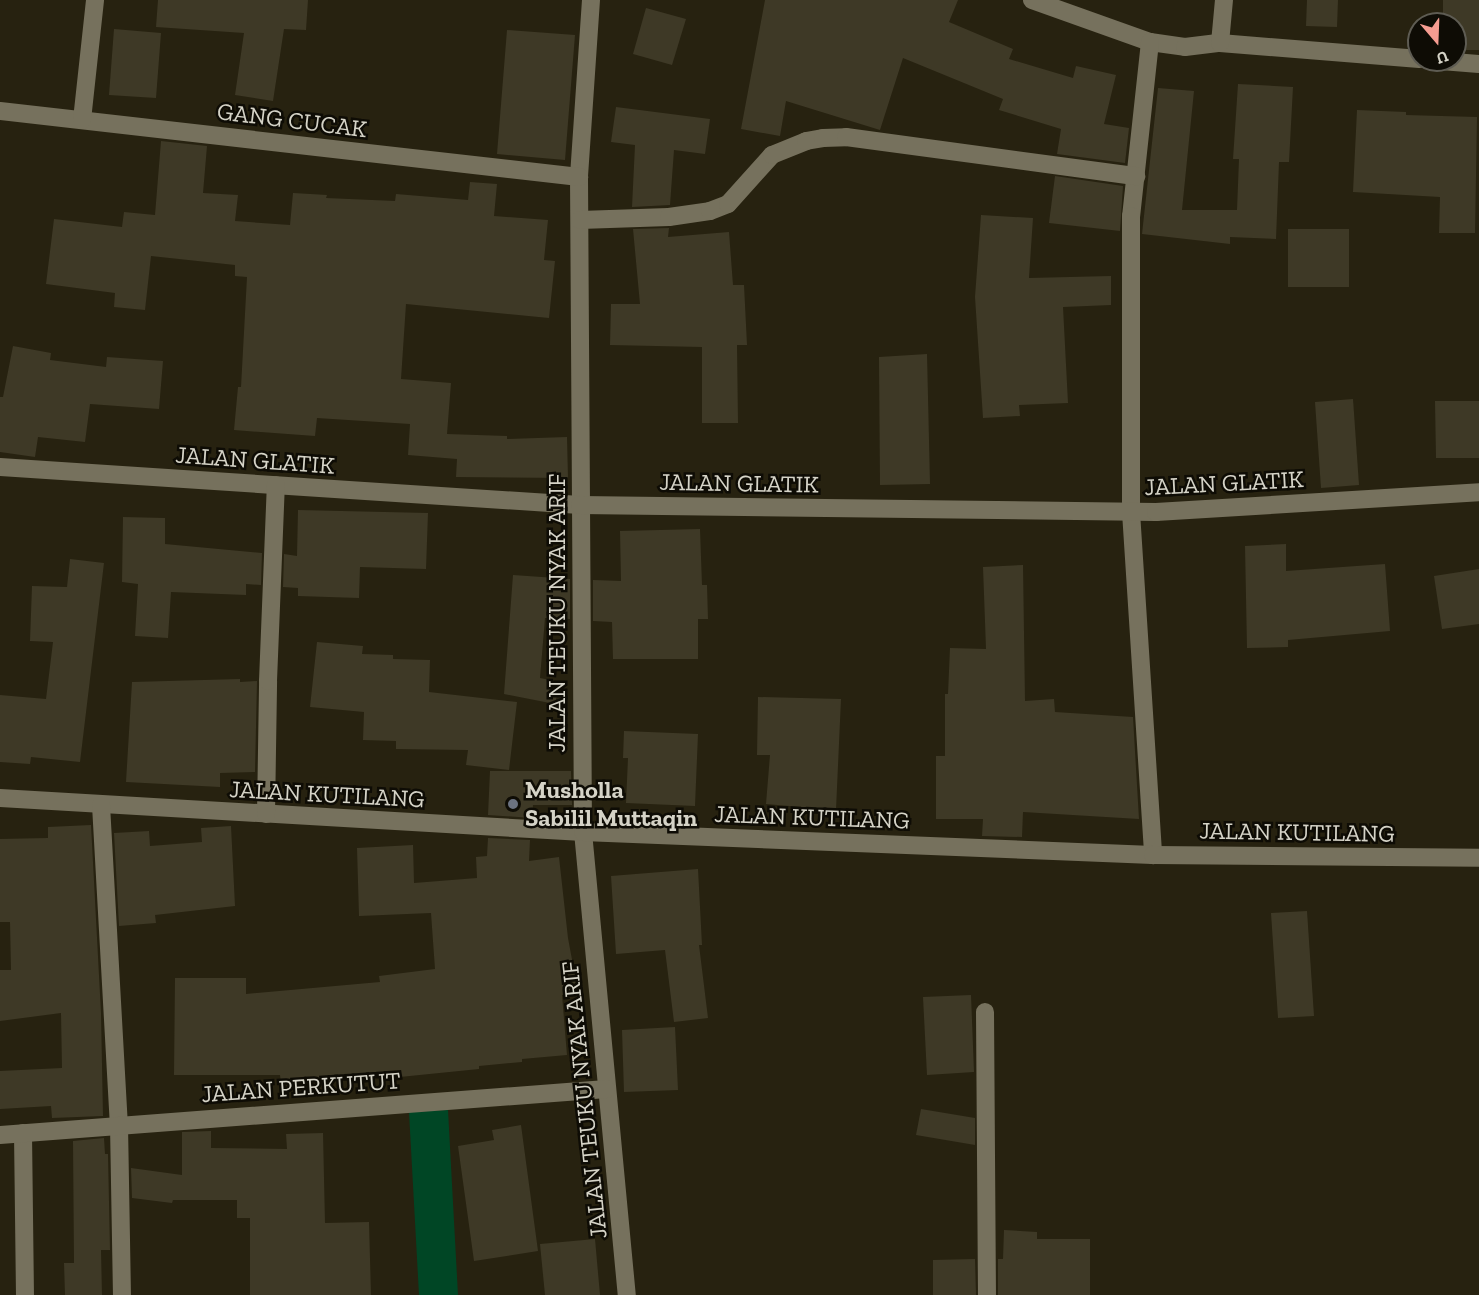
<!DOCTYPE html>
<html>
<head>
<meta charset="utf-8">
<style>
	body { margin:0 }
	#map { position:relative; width:1479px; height:1295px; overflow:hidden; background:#272210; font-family:"Zilla Slab",serif }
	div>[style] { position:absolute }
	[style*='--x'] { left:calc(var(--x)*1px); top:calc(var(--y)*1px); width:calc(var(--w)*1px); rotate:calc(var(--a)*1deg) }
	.green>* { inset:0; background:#004625 }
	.building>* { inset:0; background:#3e3926 }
	.lane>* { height:18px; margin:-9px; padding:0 9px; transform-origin:9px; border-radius:9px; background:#76715d }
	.street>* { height:18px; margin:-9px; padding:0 9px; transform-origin:9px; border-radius:9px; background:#76715d }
	.dots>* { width:16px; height:16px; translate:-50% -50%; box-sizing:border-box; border:3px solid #0e0c05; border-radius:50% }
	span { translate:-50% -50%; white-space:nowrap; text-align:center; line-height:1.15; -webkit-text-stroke:5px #0e0c05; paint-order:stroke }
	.street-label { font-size:24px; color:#d5d3c7 }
	.poi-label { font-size:24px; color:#d5d3c7; font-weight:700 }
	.left { translate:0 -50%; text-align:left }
	.north { position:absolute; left:1407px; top:12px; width:60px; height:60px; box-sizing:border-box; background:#0e0c05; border:2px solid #5e5c53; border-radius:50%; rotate:161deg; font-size:16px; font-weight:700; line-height:24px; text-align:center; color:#d5d3c7 }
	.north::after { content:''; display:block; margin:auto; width:21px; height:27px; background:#f59c91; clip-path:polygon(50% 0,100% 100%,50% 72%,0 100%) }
</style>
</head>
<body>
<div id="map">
	<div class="green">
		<i style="clip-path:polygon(448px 1110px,458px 1295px,419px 1295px,409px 1112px)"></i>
	</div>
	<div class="building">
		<i style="clip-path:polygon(158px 0,308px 0,306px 30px,284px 29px,273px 101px,235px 95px,244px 33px,156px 27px)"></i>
		<i style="clip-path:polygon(765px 0,958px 0,949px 22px,1013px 49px,1009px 59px,1073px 78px,1076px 66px,1116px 75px,1104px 124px,1129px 128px,1125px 163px,1057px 154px,1061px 129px,999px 110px,1003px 99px,903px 58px,880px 130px,786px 101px,780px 136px,741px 129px)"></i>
		<i style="clip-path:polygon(1307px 0,1338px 0,1337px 27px,1306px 26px)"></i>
		<i style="clip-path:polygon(1443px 0,1479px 0,1479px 50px,1455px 50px,1455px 24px,1443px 24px)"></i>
		<i style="clip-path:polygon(646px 8px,686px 19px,672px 65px,633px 54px)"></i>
		<i style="clip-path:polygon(114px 29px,161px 33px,156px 98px,109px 95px)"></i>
		<i style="clip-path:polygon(507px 30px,575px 35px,565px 160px,497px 154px)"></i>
		<i style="clip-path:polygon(1238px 84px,1293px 87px,1289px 162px,1279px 162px,1276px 239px,1230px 237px,1230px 244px,1142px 234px,1158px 88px,1194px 91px,1182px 210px,1237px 210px,1239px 159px,1233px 159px)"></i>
		<i style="clip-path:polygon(616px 107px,710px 119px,705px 154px,674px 150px,670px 205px,632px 207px,635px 145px,611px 142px)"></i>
		<i style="clip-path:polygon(1357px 110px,1406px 112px,1406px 115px,1477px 117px,1475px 233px,1439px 233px,1440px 197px,1353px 192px)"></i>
		<i style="clip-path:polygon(161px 141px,207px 146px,203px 193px,238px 195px,235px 221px,290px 225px,293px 193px,327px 195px,326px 198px,395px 201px,396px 194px,468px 200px,470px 182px,497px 184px,494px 216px,548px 220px,544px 260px,555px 261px,549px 318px,406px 304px,401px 379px,451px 383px,447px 434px,507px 436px,507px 439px,567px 437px,568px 478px,456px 477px,457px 459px,408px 455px,410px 424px,317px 418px,315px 436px,234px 430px,238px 387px,241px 387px,247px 277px,235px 276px,235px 265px,151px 256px,145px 310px,114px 307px,115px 293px,46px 284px,54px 219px,122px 227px,124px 212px,155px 215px)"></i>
		<i style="clip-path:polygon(1055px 176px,1123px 186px,1120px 231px,1049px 223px)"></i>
		<i style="clip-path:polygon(981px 215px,1033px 218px,1029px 278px,1111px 276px,1111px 305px,1063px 307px,1068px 403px,1019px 405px,1020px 416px,983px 418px,975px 297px)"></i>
		<i style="clip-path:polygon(669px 228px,668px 237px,729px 232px,733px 285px,744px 285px,747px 345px,737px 345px,738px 423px,702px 423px,702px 347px,610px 345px,611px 304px,640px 304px,633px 229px)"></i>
		<i style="clip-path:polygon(1288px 229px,1349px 229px,1349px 287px,1288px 287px)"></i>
		<i style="clip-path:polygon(13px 346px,51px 353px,50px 360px,106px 367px,107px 357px,163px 361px,159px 409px,90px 404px,85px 442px,38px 437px,35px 457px,0 452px,0 397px,3px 397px)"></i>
		<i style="clip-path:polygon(927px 354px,930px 484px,880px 485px,879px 357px)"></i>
		<i style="clip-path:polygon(1353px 399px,1359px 485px,1321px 488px,1315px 402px)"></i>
		<i style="clip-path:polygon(1435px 401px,1479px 401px,1479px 458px,1436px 458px)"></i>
		<i style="clip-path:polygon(298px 510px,428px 513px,426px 569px,360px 567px,359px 598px,298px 596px,298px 588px,283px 587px,284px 554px,297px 556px)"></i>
		<i style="clip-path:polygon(123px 517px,165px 518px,165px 544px,262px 553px,261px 585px,246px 584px,246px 595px,171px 592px,168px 638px,135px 636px,138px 584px,122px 582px)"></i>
		<i style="clip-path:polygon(700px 529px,702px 585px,707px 585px,708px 619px,698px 619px,698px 659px,613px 659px,612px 622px,593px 621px,593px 580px,621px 581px,620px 531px)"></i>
		<i style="clip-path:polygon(1286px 544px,1286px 571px,1385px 564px,1390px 631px,1288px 640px,1288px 647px,1247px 648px,1245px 546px)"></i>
		<i style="clip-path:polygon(70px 559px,104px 563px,80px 762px,31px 757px,30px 764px,0 762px,0 695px,46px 699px,53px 642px,30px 641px,32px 586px,67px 587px)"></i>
		<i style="clip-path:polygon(1023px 565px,1025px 701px,1054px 699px,1055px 712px,1133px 717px,1139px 819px,1023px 812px,1022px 837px,982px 836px,983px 819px,936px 819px,936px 756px,945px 756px,945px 694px,948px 694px,950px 648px,986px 649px,983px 567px)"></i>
		<i style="clip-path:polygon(1479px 569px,1479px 624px,1442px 629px,1434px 576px)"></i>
		<i style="clip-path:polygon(513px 575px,570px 579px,570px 619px,545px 618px,540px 678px,560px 682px,555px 704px,504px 694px)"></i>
		<i style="clip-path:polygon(317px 642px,363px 646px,362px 654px,393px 655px,393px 659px,430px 660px,429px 692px,517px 702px,509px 770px,466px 765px,468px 750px,396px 749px,396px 741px,363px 740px,364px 712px,310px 707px)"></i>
		<i style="clip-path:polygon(240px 679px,240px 682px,257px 681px,255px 772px,220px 773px,220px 787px,126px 782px,132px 682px)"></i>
		<i style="clip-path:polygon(758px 697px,841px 699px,836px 810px,766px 804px,770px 755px,757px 755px)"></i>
		<i style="clip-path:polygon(624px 731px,698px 734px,695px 806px,626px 803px,628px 758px,623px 758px)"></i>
		<i style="clip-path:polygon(490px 771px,571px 771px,572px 805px,533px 805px,532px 818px,488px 815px)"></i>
		<i style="clip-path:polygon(91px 825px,101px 1013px,103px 1116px,52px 1118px,51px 1106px,0 1109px,0 1071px,62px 1068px,61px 1013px,0 1021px,0 970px,11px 970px,10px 922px,0 922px,0 839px,48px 838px,48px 827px)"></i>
		<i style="clip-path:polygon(231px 826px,235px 906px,155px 915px,156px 923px,119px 926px,114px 833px,149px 831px,150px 846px,202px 842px,201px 828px)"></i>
		<i style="clip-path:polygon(488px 838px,530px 840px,529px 861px,559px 857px,568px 938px,578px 992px,562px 995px,567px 1055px,522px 1059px,522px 1062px,479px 1066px,479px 1069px,380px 1079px,379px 1075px,281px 1083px,280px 1075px,174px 1075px,175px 978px,246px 978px,246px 994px,380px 982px,379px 976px,435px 969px,431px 913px,359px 916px,357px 848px,413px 845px,414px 883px,477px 878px,476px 857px,487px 856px)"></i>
		<i style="clip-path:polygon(698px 869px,702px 945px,699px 945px,708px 1018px,674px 1022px,665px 950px,616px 954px,611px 876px)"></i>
		<i style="clip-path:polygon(1307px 911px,1314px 1016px,1278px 1018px,1271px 913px)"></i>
		<i style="clip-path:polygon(971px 995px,974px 1072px,927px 1075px,923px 997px)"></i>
		<i style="clip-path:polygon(675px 1027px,678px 1090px,624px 1092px,622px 1030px)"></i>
		<i style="clip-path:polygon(921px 1109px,975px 1118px,975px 1145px,916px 1135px)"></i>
		<i style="clip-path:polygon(521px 1125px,538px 1251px,474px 1261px,458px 1146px,494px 1140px,492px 1130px)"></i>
		<i style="clip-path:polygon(211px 1131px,211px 1148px,287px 1149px,286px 1134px,323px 1133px,325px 1223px,369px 1222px,371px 1295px,250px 1295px,250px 1218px,237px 1218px,237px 1200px,173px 1200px,172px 1203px,132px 1198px,131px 1168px,182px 1175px,182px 1132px)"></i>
		<i style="clip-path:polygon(104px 1138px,105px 1154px,108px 1154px,110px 1250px,101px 1250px,102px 1295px,65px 1295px,64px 1263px,74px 1263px,73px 1141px)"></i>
		<i style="clip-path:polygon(1004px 1230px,1037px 1232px,1037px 1239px,1090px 1239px,1090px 1295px,998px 1295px,998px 1259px,1003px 1259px)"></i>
		<i style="clip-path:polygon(595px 1239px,600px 1295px,545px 1295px,540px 1244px)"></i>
		<i style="clip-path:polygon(975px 1259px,976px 1295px,933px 1295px,933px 1260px)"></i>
	</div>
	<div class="lane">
		<i style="--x:985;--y:1012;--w:283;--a:89.6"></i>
	</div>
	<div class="street">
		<i style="--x:591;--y:0;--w:177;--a:93.9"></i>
		<i style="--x:579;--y:177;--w:655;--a:89.65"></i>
		<i style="--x:583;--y:832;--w:465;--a:84.6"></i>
		<i style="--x:1032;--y:0;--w:125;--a:19.6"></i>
		<i style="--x:1150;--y:42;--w:35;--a:8"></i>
		<i style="--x:1185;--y:47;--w:35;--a:-7"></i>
		<i style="--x:1220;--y:43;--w:200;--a:4.6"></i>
		<i style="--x:1150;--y:42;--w:175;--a:96.2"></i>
		<i style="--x:1131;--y:216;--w:296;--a:90"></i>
		<i style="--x:1131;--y:512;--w:344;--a:86.3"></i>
		<i style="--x:1220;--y:43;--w:43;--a:-84.7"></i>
		<i style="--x:1429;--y:60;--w:50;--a:4.6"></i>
		<i style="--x:0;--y:111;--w:583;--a:6.5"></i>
		<i style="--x:82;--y:120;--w:121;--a:-83.8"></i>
		<i style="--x:580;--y:220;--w:89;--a:-1.9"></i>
		<i style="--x:669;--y:217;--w:41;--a:-8.3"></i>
		<i style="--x:710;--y:211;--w:19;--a:-21"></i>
		<i style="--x:728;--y:204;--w:66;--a:-48.1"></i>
		<i style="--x:772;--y:155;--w:37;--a:-22"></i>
		<i style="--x:806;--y:141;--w:17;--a:-10"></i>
		<i style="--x:823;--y:138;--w:23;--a:-2"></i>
		<i style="--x:846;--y:137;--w:293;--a:7.7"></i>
		<i style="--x:0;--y:467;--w:581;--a:3.75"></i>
		<i style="--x:580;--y:505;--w:576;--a:0.7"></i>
		<i style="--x:1156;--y:512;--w:324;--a:-3.5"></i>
		<i style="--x:0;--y:798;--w:584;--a:3.34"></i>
		<i style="--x:583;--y:832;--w:570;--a:2.31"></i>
		<i style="--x:1153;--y:855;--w:326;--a:0.5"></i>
		<i style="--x:101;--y:805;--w:321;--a:86.8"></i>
		<i style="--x:119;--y:1125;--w:170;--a:89"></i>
		<i style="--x:266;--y:814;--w:133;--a:-89.1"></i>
		<i style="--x:268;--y:681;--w:196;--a:-87.7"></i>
		<i style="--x:23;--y:1133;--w:162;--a:89.3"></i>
		<i style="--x:0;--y:1135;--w:608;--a:-4.34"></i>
	</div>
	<div class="dots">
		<i style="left:513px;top:804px;background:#6b7280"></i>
	</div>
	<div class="street-label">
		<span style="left:292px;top:120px;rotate:7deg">GANG CUCAK</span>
		<span style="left:255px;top:460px;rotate:4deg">JALAN GLATIK</span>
		<span style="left:739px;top:483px;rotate:1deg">JALAN GLATIK</span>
		<span style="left:1224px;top:483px;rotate:-3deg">JALAN GLATIK</span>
		<span style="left:557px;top:613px;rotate:-90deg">JALAN TEUKU NYAK ARIF</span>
		<span style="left:327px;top:794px;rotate:3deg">JALAN KUTILANG</span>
		<span style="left:812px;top:817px;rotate:2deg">JALAN KUTILANG</span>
		<span style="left:1297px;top:832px;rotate:1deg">JALAN KUTILANG</span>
		<span style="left:301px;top:1087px;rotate:-4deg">JALAN PERKUTUT</span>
		<span style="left:584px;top:1100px;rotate:-96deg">JALAN TEUKU NYAK ARIF</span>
	</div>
	<div class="poi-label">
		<span class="left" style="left:525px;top:804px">Musholla<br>Sabilil Muttaqin</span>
	</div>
	<div class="north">U</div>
</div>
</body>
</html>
